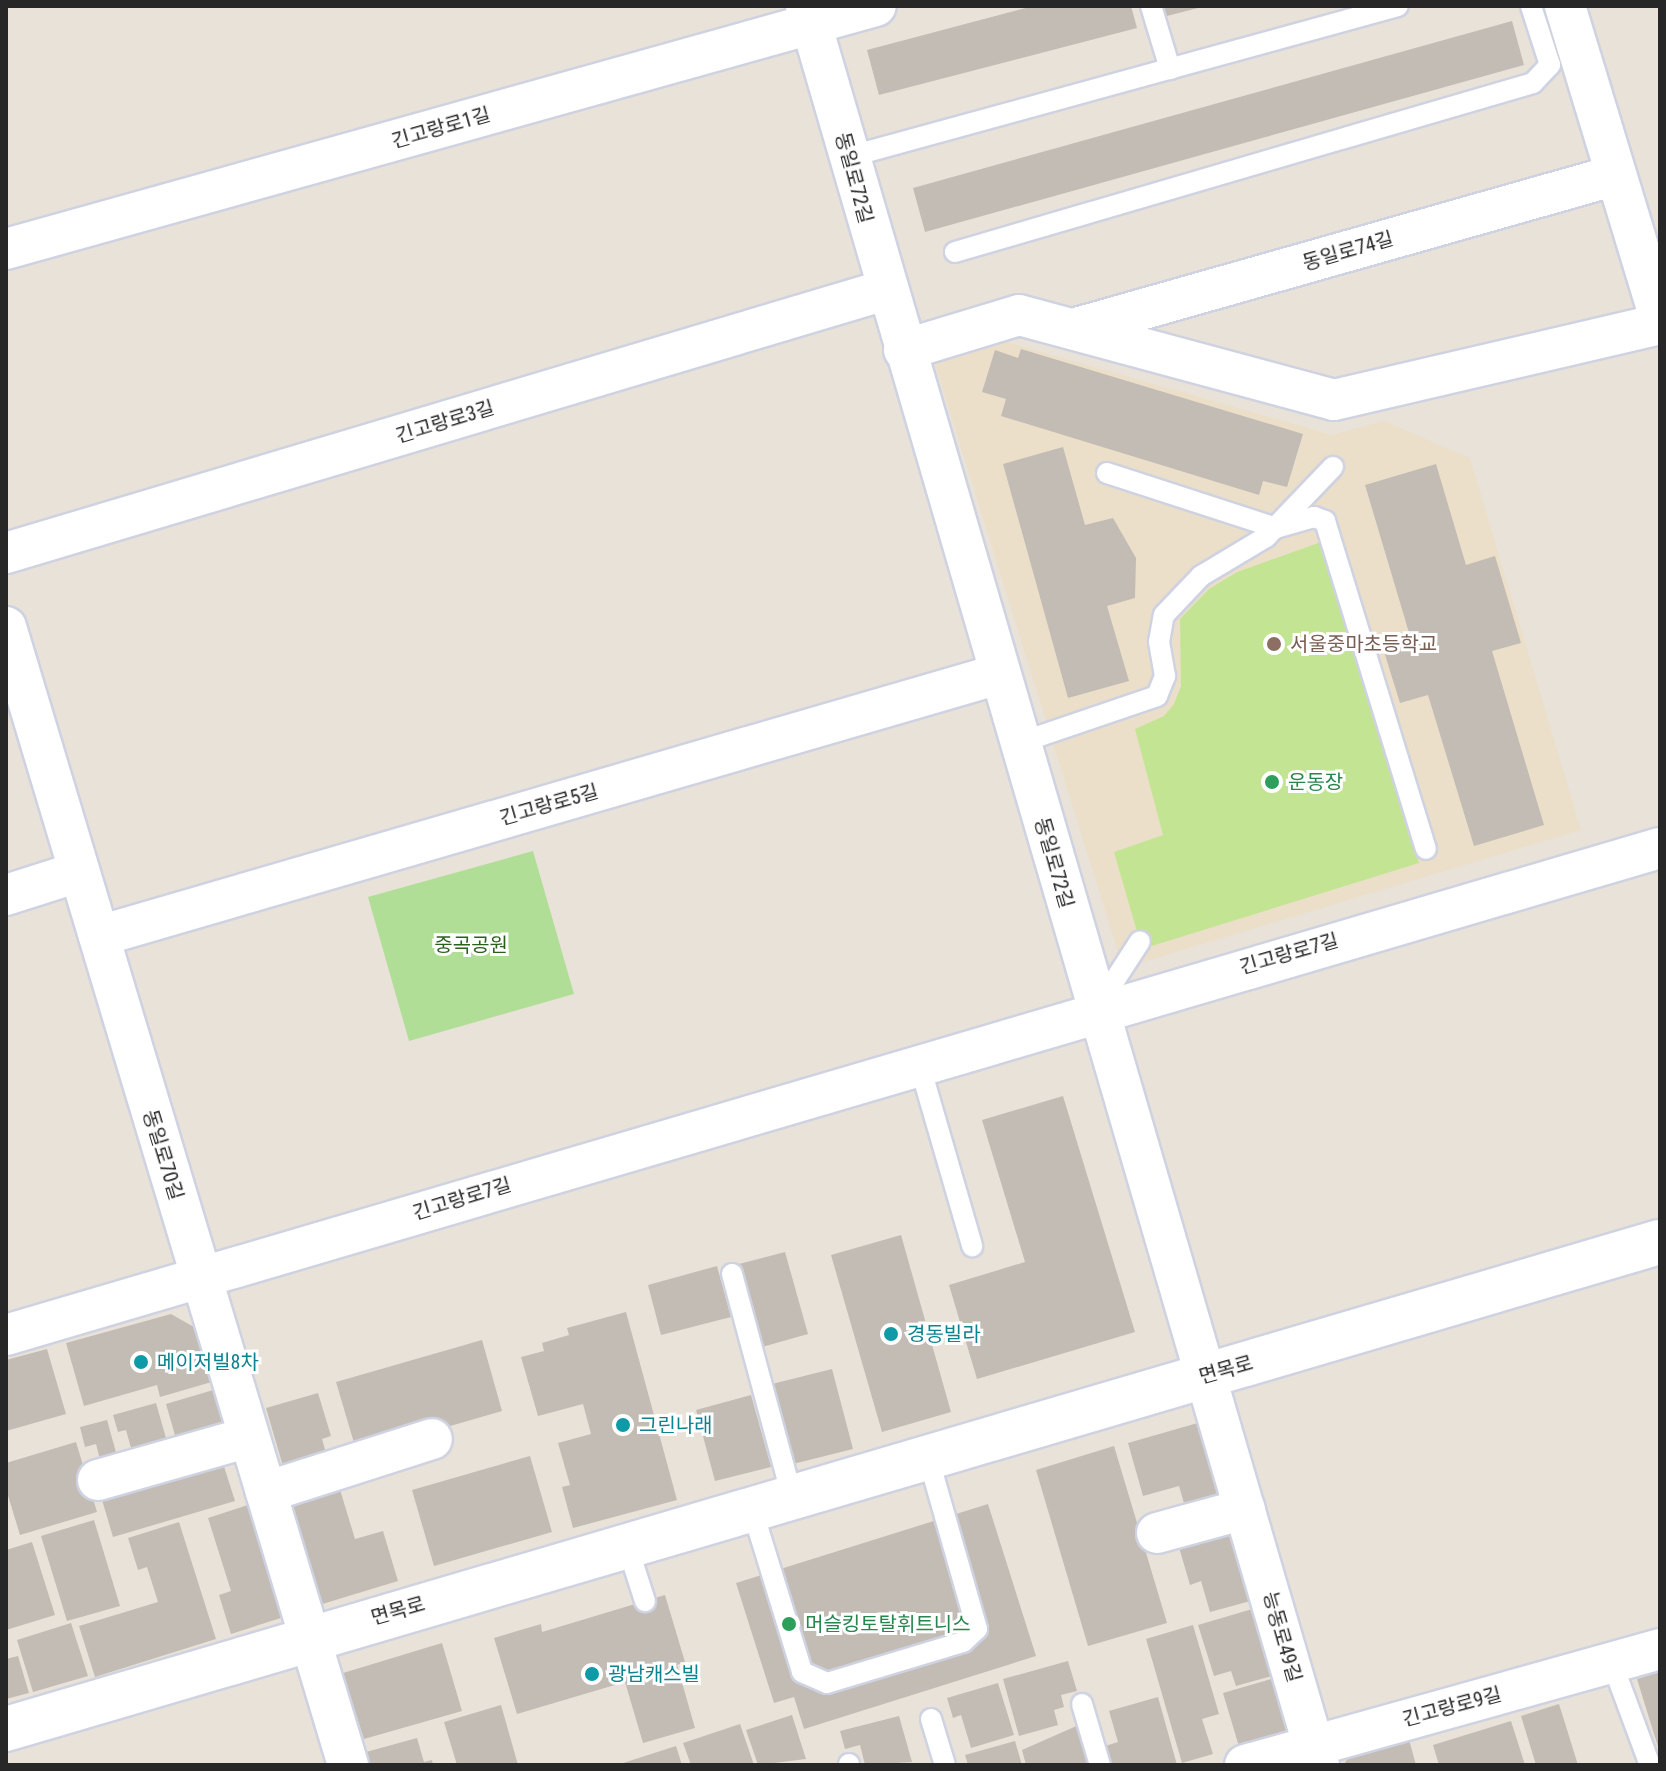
<!DOCTYPE html>
<html>
<head>
<meta charset="utf-8">
<style>
	body { margin:0 }
	#map { position:relative; width:1666px; height:1771px; overflow:hidden; background:#e9e2d9; font-family:"Roboto Condensed","Noto Sans KR",sans-serif }
	div>[style] { position:absolute }
	[style*='--x'] { left:calc(var(--x)*1px); top:calc(var(--y)*1px); width:calc(var(--w)*1px); rotate:calc(var(--a)*1deg) }
	.education>* { inset:0; background:#ebdfc9 }
	.green>* { inset:0; background:#b0de97 }
	.pitch>* { inset:0; background:#c3e593 }
	.building>* { inset:0; background:#c2bcb5 }
	.roads { filter:drop-shadow(2px 0 #cfd2e0) drop-shadow(-2px 0 #cfd2e0) drop-shadow(0 2px #cfd2e0) drop-shadow(0 -2px #cfd2e0) }
	.service>* { height:20px; margin:-10px; padding:0 10px; transform-origin:10px; border-radius:10px; background:#fff }
	.minor>* { height:40px; margin:-20px; padding:0 20px; transform-origin:20px; border-radius:20px; background:#fff }
	.tertiary>* { height:44px; margin:-22px; padding:0 22px; transform-origin:22px; border-radius:22px; background:#fff }
	.dots>* { width:22px; height:22px; translate:-50% -50%; box-sizing:border-box; border:4px solid #fff; border-radius:50% }
	span { translate:-50% -50%; white-space:nowrap; text-align:center; line-height:1.15; -webkit-text-stroke:6px #fff; paint-order:stroke }
	.street-label { font-size:20px; color:#272727 }
	.education-label { font-size:20px; color:#785e54 }
	.left { translate:0 -50%; text-align:left }
	.leisure-label { font-size:20px; color:#27864d }
	.park-label { font-size:20px; color:#2b5f1c }
	.culture-label { font-size:20px; color:#0d838f }
	.frame { position:absolute; inset:0; border:8px solid #272727; pointer-events:none }
</style>
</head>
<body>
<div id="map">
	<div class="education">
		<i style="clip-path:polygon(996px 339px,1332px 435px,1384px 421px,1470px 458px,1581px 830px,1123px 968px,935px 364px)"></i>
	</div>
	<div class="green">
		<i style="clip-path:polygon(533px 851px,574px 994px,409px 1041px,368px 897px)"></i>
	</div>
	<div class="pitch">
		<i style="clip-path:polygon(1324px 541px,1419px 863px,1142px 949px,1114px 852px,1163px 835px,1135px 729px,1164px 716px,1174px 704px,1181px 686px,1180px 619px,1209px 589px,1237px 572px)"></i>
	</div>
	<div class="building">
		<i style="clip-path:polygon(1033px 6px,1131px 6px,1137px 28px,879px 95px,867px 50px)"></i>
		<i style="clip-path:polygon(1160px 6px,1201px 6px,1202px 7px,1163px 17px)"></i>
		<i style="clip-path:polygon(1512px 21px,1524px 65px,925px 232px,913px 188px)"></i>
		<i style="clip-path:polygon(1021px 349px,1303px 434px,1287px 487px,1263px 481px,1259px 495px,1001px 416px,1006px 399px,982px 392px,995px 350px,1018px 358px)"></i>
		<i style="clip-path:polygon(1063px 447px,1085px 525px,1113px 518px,1136px 558px,1135px 598px,1107px 606px,1129px 681px,1068px 698px,1003px 464px)"></i>
		<i style="clip-path:polygon(1436px 464px,1466px 565px,1495px 556px,1521px 643px,1492px 651px,1544px 825px,1474px 846px,1428px 695px,1400px 703px,1382px 645px,1410px 636px,1365px 485px)"></i>
		<i style="clip-path:polygon(1063px 1096px,1135px 1332px,977px 1379px,949px 1285px,1025px 1262px,982px 1120px)"></i>
		<i style="clip-path:polygon(901px 1235px,951px 1412px,882px 1432px,831px 1255px)"></i>
		<i style="clip-path:polygon(785px 1252px,808px 1334px,762px 1347px,739px 1264px)"></i>
		<i style="clip-path:polygon(717px 1266px,731px 1317px,661px 1335px,648px 1285px)"></i>
		<i style="clip-path:polygon(626px 1312px,677px 1500px,573px 1528px,562px 1487px,570px 1485px,558px 1443px,591px 1434px,583px 1404px,538px 1416px,521px 1357px,544px 1351px,542px 1343px,569px 1335px,567px 1328px)"></i>
		<i style="clip-path:polygon(171px 1314px,201px 1331px,215px 1381px,160px 1397px,157px 1385px,84px 1406px,66px 1343px)"></i>
		<i style="clip-path:polygon(482px 1340px,502px 1411px,357px 1453px,336px 1382px)"></i>
		<i style="clip-path:polygon(47px 1349px,66px 1414px,6px 1431px,6px 1360px)"></i>
		<i style="clip-path:polygon(832px 1369px,853px 1449px,793px 1464px,772px 1384px)"></i>
		<i style="clip-path:polygon(220px 1388px,233px 1433px,179px 1449px,166px 1404px)"></i>
		<i style="clip-path:polygon(318px 1393px,331px 1436px,322px 1439px,328px 1460px,285px 1473px,266px 1408px)"></i>
		<i style="clip-path:polygon(751px 1395px,771px 1467px,715px 1481px,696px 1410px)"></i>
		<i style="clip-path:polygon(156px 1403px,170px 1452px,135px 1462px,126px 1430px,118px 1432px,113px 1415px)"></i>
		<i style="clip-path:polygon(107px 1420px,119px 1463px,102px 1467px,96px 1444px,85px 1447px,80px 1427px)"></i>
		<i style="clip-path:polygon(1208px 1420px,1231px 1501px,1187px 1514px,1179px 1486px,1143px 1496px,1128px 1443px)"></i>
		<i style="clip-path:polygon(76px 1442px,97px 1512px,20px 1535px,6px 1489px,6px 1463px)"></i>
		<i style="clip-path:polygon(1114px 1446px,1167px 1623px,1088px 1646px,1036px 1470px)"></i>
		<i style="clip-path:polygon(530px 1456px,552px 1532px,434px 1566px,412px 1490px)"></i>
		<i style="clip-path:polygon(221px 1457px,235px 1501px,113px 1537px,100px 1493px)"></i>
		<i style="clip-path:polygon(338px 1483px,355px 1539px,383px 1531px,398px 1581px,319px 1605px,287px 1498px)"></i>
		<i style="clip-path:polygon(251px 1504px,287px 1616px,231px 1634px,219px 1595px,231px 1591px,208px 1518px)"></i>
		<i style="clip-path:polygon(988px 1504px,1036px 1656px,804px 1729px,794px 1697px,774px 1703px,736px 1583px)"></i>
		<i style="clip-path:polygon(94px 1520px,120px 1606px,67px 1621px,41px 1536px)"></i>
		<i style="clip-path:polygon(1236px 1521px,1258px 1599px,1210px 1612px,1201px 1581px,1190px 1585px,1176px 1537px)"></i>
		<i style="clip-path:polygon(179px 1522px,216px 1639px,95px 1677px,79px 1626px,158px 1602px,147px 1567px,138px 1570px,128px 1538px)"></i>
		<i style="clip-path:polygon(32px 1542px,55px 1615px,6px 1630px,6px 1550px)"></i>
		<i style="clip-path:polygon(665px 1595px,685px 1662px,677px 1665px,695px 1728px,643px 1743px,625px 1682px,517px 1714px,494px 1638px,541px 1624px,542px 1632px)"></i>
		<i style="clip-path:polygon(1259px 1607px,1279px 1674px,1236px 1686px,1231px 1671px,1214px 1676px,1198px 1625px)"></i>
		<i style="clip-path:polygon(71px 1623px,88px 1676px,33px 1692px,17px 1640px)"></i>
		<i style="clip-path:polygon(1193px 1625px,1219px 1714px,1202px 1719px,1213px 1754px,1182px 1763px,1146px 1639px)"></i>
		<i style="clip-path:polygon(442px 1643px,462px 1711px,364px 1739px,343px 1673px)"></i>
		<i style="clip-path:polygon(18px 1656px,29px 1693px,6px 1699px,6px 1659px)"></i>
		<i style="clip-path:polygon(1068px 1661px,1077px 1691px,1061px 1695px,1064px 1707px,1054px 1710px,1058px 1725px,1019px 1736px,1003px 1679px)"></i>
		<i style="clip-path:polygon(1660px 1672px,1660px 1750px,1659px 1750px,1637px 1679px)"></i>
		<i style="clip-path:polygon(1281px 1676px,1295px 1722px,1280px 1737px,1240px 1750px,1223px 1693px)"></i>
		<i style="clip-path:polygon(998px 1683px,1014px 1735px,971px 1748px,961px 1715px,953px 1718px,947px 1698px)"></i>
		<i style="clip-path:polygon(1158px 1697px,1177px 1765px,1107px 1765px,1102px 1747px,1118px 1742px,1109px 1711px)"></i>
		<i style="clip-path:polygon(1559px 1704px,1578px 1765px,1536px 1765px,1521px 1716px)"></i>
		<i style="clip-path:polygon(501px 1705px,518px 1765px,457px 1765px,444px 1722px)"></i>
		<i style="clip-path:polygon(792px 1715px,806px 1759px,758px 1765px,746px 1730px)"></i>
		<i style="clip-path:polygon(899px 1716px,912px 1762px,865px 1765px,860px 1745px,845px 1749px,840px 1731px)"></i>
		<i style="clip-path:polygon(1511px 1721px,1525px 1765px,1439px 1765px,1433px 1745px)"></i>
		<i style="clip-path:polygon(740px 1724px,754px 1765px,691px 1765px,683px 1743px)"></i>
		<i style="clip-path:polygon(1081px 1724px,1094px 1765px,1026px 1765px,1022px 1750px)"></i>
		<i style="clip-path:polygon(1408px 1736px,1416px 1765px,1343px 1765px,1353px 1752px)"></i>
		<i style="clip-path:polygon(417px 1738px,424px 1762px,432px 1760px,433px 1765px,370px 1765px,366px 1752px)"></i>
		<i style="clip-path:polygon(1015px 1741px,1022px 1765px,968px 1765px,965px 1755px)"></i>
		<i style="clip-path:polygon(676px 1746px,682px 1765px,620px 1765px,620px 1764px)"></i>
	</div>
	<div class="roads">
		<div class="service">
			<i style="--x:1151;--y:6;--w:66;--a:73.2"></i>
			<i style="--x:848;--y:157;--w:570;--a:-15.35"></i>
			<i style="--x:955;--y:252;--w:602;--a:-16.3"></i>
			<i style="--x:1533;--y:83;--w:25;--a:-47"></i>
			<i style="--x:1550;--y:65;--w:62;--a:-107.9"></i>
			<i style="--x:1107;--y:473;--w:178;--a:18"></i>
			<i style="--x:1276;--y:528;--w:40;--a:-16"></i>
			<i style="--x:1314;--y:517;--w:12;--a:20"></i>
			<i style="--x:1325;--y:521;--w:343;--a:72.9"></i>
			<i style="--x:1019;--y:743;--w:146;--a:-18.8"></i>
			<i style="--x:1157;--y:696;--w:22;--a:-68"></i>
			<i style="--x:1165;--y:676;--w:35;--a:-100"></i>
			<i style="--x:1159;--y:642;--w:27;--a:-80"></i>
			<i style="--x:1164;--y:615;--w:54;--a:-46.5"></i>
			<i style="--x:1201;--y:576;--w:76;--a:-31"></i>
			<i style="--x:1266;--y:537;--w:97;--a:-46.3"></i>
			<i style="--x:1098;--y:1006;--w:77;--a:-57.1"></i>
			<i style="--x:919;--y:1063;--w:191;--a:73.8"></i>
			<i style="--x:732;--y:1274;--w:231;--a:74.9"></i>
			<i style="--x:752;--y:1509;--w:170;--a:72.9"></i>
			<i style="--x:802;--y:1672;--w:27;--a:24"></i>
			<i style="--x:827;--y:1683;--w:142;--a:-16.8"></i>
			<i style="--x:963;--y:1642;--w:19;--a:-43"></i>
			<i style="--x:977;--y:1629;--w:179;--a:-105.9"></i>
			<i style="--x:627;--y:1545;--w:59;--a:72.2"></i>
			<i style="--x:1612;--y:1663;--w:109;--a:69.6"></i>
			<i style="--x:1082;--y:1704;--w:64;--a:73.6"></i>
			<i style="--x:931;--y:1719;--w:48;--a:73.1"></i>
			<i style="--x:849;--y:1764;--w:1;--a:90"></i>
		</div>
		<div class="minor">
			<i style="--x:806;--y:6;--w:1832;--a:73.74"></i>
			<i style="--x:1565;--y:6;--w:326;--a:73.1"></i>
			<i style="--x:6;--y:249;--w:903;--a:-15.61"></i>
			<i style="--x:1080;--y:327;--w:557;--a:-15.83"></i>
			<i style="--x:904;--y:350;--w:120;--a:-16.9"></i>
			<i style="--x:1019;--y:315;--w:326;--a:15.1"></i>
			<i style="--x:1334;--y:400;--w:335;--a:-13.1"></i>
			<i style="--x:6;--y:553;--w:918;--a:-16.66"></i>
			<i style="--x:6;--y:627;--w:1188;--a:73.27"></i>
			<i style="--x:6;--y:895;--w:76;--a:-17.7"></i>
			<i style="--x:99;--y:936;--w:937;--a:-16.23"></i>
			<i style="--x:6;--y:1335;--w:1724;--a:-16.41"></i>
			<i style="--x:98;--y:1480;--w:157;--a:-15.9"></i>
			<i style="--x:266;--y:1492;--w:174;--a:-17.7"></i>
			<i style="--x:1157;--y:1533;--w:91;--a:-15.3"></i>
			<i style="--x:1245;--y:1765;--w:431;--a:-15.6"></i>
		</div>
		<div class="tertiary">
			<i style="--x:6;--y:1729;--w:1724;--a:-16.41"></i>
		</div>
	</div>
	<div class="dots">
		<i style="left:1274px;top:644px;background:#8d6e63"></i>
		<i style="left:1272px;top:782px;background:#2e9e5b"></i>
		<i style="left:891px;top:1334px;background:#0f9aa8"></i>
		<i style="left:141px;top:1362px;background:#0f9aa8"></i>
		<i style="left:623px;top:1425px;background:#0f9aa8"></i>
		<i style="left:789px;top:1624px;background:#2e9e5b"></i>
		<i style="left:592px;top:1674px;background:#0f9aa8"></i>
	</div>
	<div class="street-label">
		<span style="left:441px;top:128px;rotate:-16deg">긴고랑로1길</span>
		<span style="left:854px;top:178px;rotate:75deg">동일로72길</span>
		<span style="left:1348px;top:251px;rotate:-16deg">동일로74길</span>
		<span style="left:445px;top:422px;rotate:-17deg">긴고랑로3길</span>
		<span style="left:549px;top:805px;rotate:-16deg">긴고랑로5길</span>
		<span style="left:1054px;top:863px;rotate:74deg">동일로72길</span>
		<span style="left:1289px;top:954px;rotate:-16deg">긴고랑로7길</span>
		<span style="left:163px;top:1155px;rotate:73deg">동일로70길</span>
		<span style="left:462px;top:1199px;rotate:-17deg">긴고랑로7길</span>
		<span style="left:1226px;top:1370px;rotate:-16deg">면목로</span>
		<span style="left:398px;top:1611px;rotate:-16deg">면목로</span>
		<span style="left:1282px;top:1637px;rotate:74deg">능동로49길</span>
		<span style="left:1452px;top:1707px;rotate:-15deg">긴고랑로9길</span>
	</div>
	<div class="education-label">
		<span class="left" style="left:1290px;top:644px">서울중마초등학교</span>
	</div>
	<div class="leisure-label">
		<span class="left" style="left:1288px;top:782px">운동장</span>
		<span class="left" style="left:805px;top:1624px">머슬킹토탈휘트니스</span>
	</div>
	<div class="park-label">
		<span style="left:471px;top:945px">중곡공원</span>
	</div>
	<div class="culture-label">
		<span class="left" style="left:907px;top:1334px">경동빌라</span>
		<span class="left" style="left:157px;top:1362px">메이저빌8차</span>
		<span class="left" style="left:639px;top:1425px">그린나래</span>
		<span class="left" style="left:608px;top:1674px">광남캐스빌</span>
	</div>
	<div class="frame"></div>
</div>
</body>
</html>
